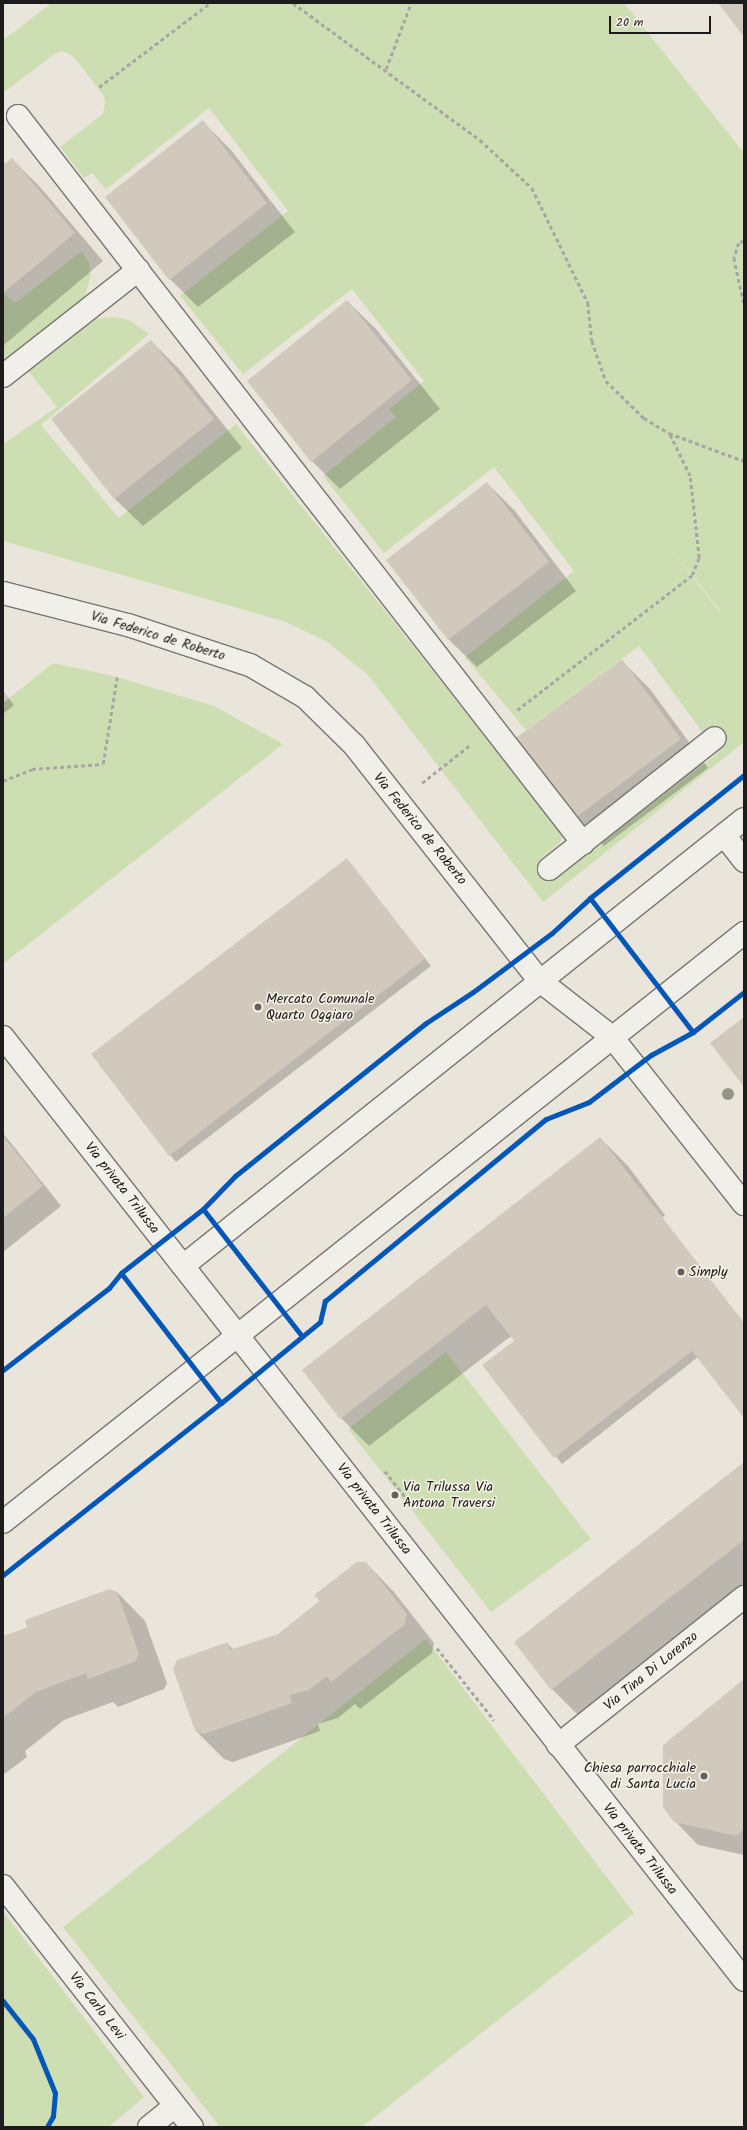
<!DOCTYPE html>
<html>
<head>
<meta charset="utf-8">
<style>
	body { margin:0 }
	#map { position:relative; width:747px; height:2130px; overflow:hidden; background:#eae5db; font-family:Kalam,sans-serif }
	div>[style] { position:absolute }
	[style*='--x'] { left:calc(var(--x)*1px); top:calc(var(--y)*1px); width:calc(var(--w)*1px); rotate:calc(var(--a)*1deg) }
	.green>* { inset:0; background:#cddeb3 }
	.shadow>* { inset:0; background:#0003 }
	.building>* { inset:0; background:#d1cabc }
	.path>* { height:2.5px; margin-top:-1.25px; transform-origin:0; background:repeating-linear-gradient(90deg,#a8a6a3 0 4px,transparent 0 7px) }
	.roads { filter:drop-shadow(1px 0 #797672) drop-shadow(-1px 0 #797672) drop-shadow(0 1px #797672) drop-shadow(0 -1px #797672) }
	.minor>* { height:22px; margin:-11px; padding:0 11px; transform-origin:11px; border-radius:11px; background:#f1efea }
	.cycleway>* { height:5px; margin:-2.5px; padding:0 2.5px; transform-origin:2.5px; border-radius:2.5px; background:#0057b8 }
	.trees>* { width:12px; height:12px; margin:-6px; border-radius:50%; background:#929686 }
	.dots>* { width:11px; height:11px; translate:-50% -50%; box-sizing:border-box; border:2px solid #f7f3e8; border-radius:50% }
	span { translate:-50% -50%; white-space:nowrap; text-align:center; line-height:1.15; -webkit-text-stroke:3px #f7f3e8; paint-order:stroke }
	.street-label { font-size:14px; color:#1c1c1c }
	.poi-label { font-size:14px; color:#1c1c1c }
	.left { translate:0 -50%; text-align:left }
	.right { translate:-100% -50%; text-align:right }
	.frame { position:absolute; inset:0; border:4px solid #1c1c1c; pointer-events:none }
	.scale { position:absolute; left:609px; top:16px; width:102px; height:18px; box-sizing:border-box; border:2px solid #1c1c1c; border-top:0; padding-left:5px; font-size:12px; line-height:14px; white-space:nowrap; color:#1c1c1c; -webkit-text-stroke:3px #f7f3e8; paint-order:stroke }
</style>
</head>
<body>
<div id="map">
	<div class="green">
		<i style="clip-path:polygon(evenodd,52px 3px,624px 3px,744px 153px,744px 742px,543px 902px,368px 675px,326px 641px,283px 621px,3px 541px,3px 444px,57px 407px,28px 371px,95px 319px,113px 317px,129px 320px,149px 334px,41px 425px,119px 518px,236px 424px,559px 829px,562px 836px,560px 843px,537px 862px,552px 882px,718px 753px,639px 646px,526px 730px,465px 657px,574px 571px,494px 467px,384px 553px,323px 476px,396px 417px,389px 409px,424px 381px,352px 289px,243px 374px,180px 296px,288px 211px,209px 108px,106px 189px,92px 173px,84px 178px,60px 147px,103px 114px,105px 103px,104px 96px,78px 62px,71px 55px,62px 51px,53px 55px,3px 93px,3px 40px,52px 3px,669px 547px,692px 575px,721px 612px,720px 612px,669px 547px)"></i>
		<i style="clip-path:polygon(82px 251px,89px 263px,91px 275px,85px 296px,3px 364px,3px 293px,15px 303px)"></i>
		<i style="clip-path:polygon(53px 663px,117px 677px,214px 706px,283px 744px,3px 964px,3px 703px)"></i>
		<i style="clip-path:polygon(446px 1352px,591px 1539px,491px 1612px,348px 1429px)"></i>
		<i style="clip-path:polygon(426px 1639px,634px 1913px,362px 2127px,220px 2127px,63px 1927px)"></i>
		<i style="clip-path:polygon(3px 1911px,144px 2097px,109px 2127px,3px 2127px)"></i>
	</div>
	<div class="shadow">
		<i style="clip-path:polygon(203px 122px,231px 150px,295px 232px,198px 307px,170px 279px)"></i>
		<i style="clip-path:polygon(12px 159px,40px 187px,103px 261px,4px 345px,3px 166px)"></i>
		<i style="clip-path:polygon(347px 301px,376px 329px,440px 409px,340px 489px,312px 461px)"></i>
		<i style="clip-path:polygon(151px 341px,180px 370px,242px 448px,143px 526px,114px 498px)"></i>
		<i style="clip-path:polygon(487px 483px,515px 511px,576px 591px,477px 667px,448px 639px)"></i>
		<i style="clip-path:polygon(621px 660px,650px 689px,708px 768px,604px 846px,576px 817px)"></i>
		<i style="clip-path:polygon(3px 691px,14px 705px,3px 714px)"></i>
		<i style="clip-path:polygon(347px 859px,431px 966px,176px 1162px,170px 1155px)"></i>
		<i style="clip-path:polygon(3px 1133px,61px 1206px,3px 1252px)"></i>
		<i style="clip-path:polygon(600px 1138px,628px 1166px,665px 1215px,662px 1218px,744px 1323px,744px 1416px,698px 1357px,562px 1464px,484px 1365px,515px 1341px,511px 1336px,369px 1446px,341px 1418px)"></i>
		<i style="clip-path:polygon(744px 1464px,744px 1590px,580px 1717px,552px 1689px)"></i>
		<i style="clip-path:polygon(366px 1563px,394px 1592px,434px 1643px,432px 1653px,360px 1709px,355px 1704px,338px 1718px,318px 1724px,320px 1731px,233px 1762px,224px 1759px,195px 1730px,227px 1643px,234px 1650px,278px 1635px)"></i>
		<i style="clip-path:polygon(117px 1592px,145px 1621px,167px 1683px,164px 1689px,118px 1707px,113px 1702px,64px 1720px,25px 1751px,27px 1757px,3px 1775px,3px 1637px)"></i>
		<i style="clip-path:polygon(744px 1681px,744px 1855px,698px 1845px,675px 1821px)"></i>
	</div>
	<div class="building">
		<i style="clip-path:polygon(718px 3px,744px 3px,744px 37px)"></i>
		<i style="clip-path:polygon(203px 120px,267px 203px,169px 280px,105px 197px)"></i>
		<i style="clip-path:polygon(12px 158px,75px 233px,3px 293px,3px 165px)"></i>
		<i style="clip-path:polygon(347px 300px,412px 380px,311px 462px,247px 381px)"></i>
		<i style="clip-path:polygon(151px 340px,214px 419px,114px 499px,51px 419px)"></i>
		<i style="clip-path:polygon(487px 482px,549px 562px,448px 640px,386px 560px)"></i>
		<i style="clip-path:polygon(622px 659px,681px 739px,575px 818px,516px 738px)"></i>
		<i style="clip-path:polygon(3px 691px,9px 698px,3px 703px)"></i>
		<i style="clip-path:polygon(347px 858px,425px 959px,169px 1156px,91px 1054px)"></i>
		<i style="clip-path:polygon(744px 1017px,744px 1087px,710px 1043px)"></i>
		<i style="clip-path:polygon(3px 1136px,43px 1186px,3px 1218px)"></i>
		<i style="clip-path:polygon(600px 1137px,744px 1323px,744px 1418px,692px 1351px,554px 1458px,482px 1365px,514px 1341px,486px 1305px,340px 1419px,302px 1370px)"></i>
		<i style="clip-path:polygon(744px 1462px,744px 1540px,551px 1690px,514px 1642px)"></i>
		<i style="clip-path:polygon(357px 1562px,366px 1562px,407px 1614px,404px 1625px,331px 1682px,327px 1676px,309px 1690px,290px 1695px,292px 1703px,204px 1734px,195px 1731px,173px 1669px,177px 1660px,228px 1642px,230px 1650px,278px 1634px,320px 1601px,314px 1595px)"></i>
		<i style="clip-path:polygon(109px 1589px,117px 1592px,139px 1654px,136px 1661px,88px 1679px,86px 1673px,36px 1692px,3px 1718px,3px 1636px,27px 1628px,25px 1620px)"></i>
		<i style="clip-path:polygon(744px 1679px,744px 1829px,736px 1836px,674px 1822px,663px 1807px,663px 1745px)"></i>
	</div>
	<div class="path">
		<i style="--x:293;--y:3;--w:232;--a:36.2"></i>
		<i style="--x:480;--y:140;--w:71;--a:42.7"></i>
		<i style="--x:532;--y:188;--w:128;--a:64"></i>
		<i style="--x:588;--y:303;--w:38;--a:84"></i>
		<i style="--x:592;--y:341;--w:42;--a:70.7"></i>
		<i style="--x:606;--y:381;--w:53;--a:44.2"></i>
		<i style="--x:644;--y:418;--w:29;--a:31"></i>
		<i style="--x:669;--y:433;--w:80;--a:20.5"></i>
		<i style="--x:386;--y:69;--w:71;--a:-69.3"></i>
		<i style="--x:99;--y:87;--w:139;--a:-37.1"></i>
		<i style="--x:744;--y:241;--w:5;--a:158"></i>
		<i style="--x:739;--y:243;--w:16;--a:108"></i>
		<i style="--x:734;--y:258;--w:47;--a:77.7"></i>
		<i style="--x:517;--y:710;--w:221;--a:-37.6"></i>
		<i style="--x:692;--y:575;--w:18;--a:-68"></i>
		<i style="--x:699;--y:558;--w:82;--a:-96.3"></i>
		<i style="--x:690;--y:476;--w:48;--a:-116"></i>
		<i style="--x:3;--y:781;--w:31;--a:-22"></i>
		<i style="--x:32;--y:769;--w:71;--a:-4"></i>
		<i style="--x:103;--y:764;--w:88;--a:-80.9"></i>
		<i style="--x:422;--y:783;--w:61;--a:-38.4"></i>
		<i style="--x:385;--y:1471;--w:47;--a:51.9"></i>
		<i style="--x:437;--y:1648;--w:92;--a:51.6"></i>
	</div>
	<div class="roads">
		<div class="minor">
			<i style="--x:18;--y:116;--w:921;--a:52.15"></i>
			<i style="--x:3;--y:376;--w:172;--a:-38.1"></i>
			<i style="--x:3;--y:593;--w:129;--a:14.4"></i>
			<i style="--x:128;--y:625;--w:128;--a:18.2"></i>
			<i style="--x:250;--y:665;--w:64;--a:30.2"></i>
			<i style="--x:305;--y:697;--w:69;--a:44.4"></i>
			<i style="--x:354;--y:745;--w:300;--a:51.8"></i>
			<i style="--x:540;--y:981;--w:91;--a:37.9"></i>
			<i style="--x:612;--y:1037;--w:213;--a:51.7"></i>
			<i style="--x:724;--y:835;--w:33;--a:52"></i>
			<i style="--x:549;--y:869;--w:211;--a:-38.3"></i>
			<i style="--x:3;--y:1037;--w:1199;--a:51.84"></i>
			<i style="--x:183;--y:1266;--w:717;--a:-38.55"></i>
			<i style="--x:3;--y:1522;--w:947;--a:-38.48"></i>
			<i style="--x:558;--y:1745;--w:238;--a:-38.5"></i>
			<i style="--x:3;--y:1886;--w:306;--a:51.9"></i>
			<i style="--x:149;--y:2127;--w:33;--a:-39"></i>
		</div>
	</div>
	<div class="cycleway">
		<i style="--x:590;--y:898;--w:169;--a:52.5"></i>
		<i style="--x:203;--y:1209;--w:160;--a:52.1"></i>
		<i style="--x:121;--y:1273;--w:164;--a:52.4"></i>
		<i style="--x:3;--y:1370;--w:134;--a:-37.7"></i>
		<i style="--x:109;--y:1288;--w:19;--a:-51"></i>
		<i style="--x:121;--y:1273;--w:104;--a:-38"></i>
		<i style="--x:203;--y:1209;--w:46;--a:-45.9"></i>
		<i style="--x:235;--y:1176;--w:245;--a:-38.7"></i>
		<i style="--x:426;--y:1023;--w:56;--a:-33.4"></i>
		<i style="--x:473;--y:992;--w:99;--a:-36.8"></i>
		<i style="--x:552;--y:933;--w:52;--a:-42.6"></i>
		<i style="--x:590;--y:898;--w:197;--a:-38.6"></i>
		<i style="--x:3;--y:1575;--w:278;--a:-38.3"></i>
		<i style="--x:221;--y:1403;--w:128;--a:-39.3"></i>
		<i style="--x:320;--y:1322;--w:22;--a:-77"></i>
		<i style="--x:325;--y:1301;--w:286;--a:-39.5"></i>
		<i style="--x:546;--y:1119;--w:46;--a:-21.6"></i>
		<i style="--x:589;--y:1102;--w:78;--a:-37.2"></i>
		<i style="--x:651;--y:1055;--w:48;--a:-28.7"></i>
		<i style="--x:693;--y:1032;--w:65;--a:-38.1"></i>
		<i style="--x:3;--y:2001;--w:48;--a:51.7"></i>
		<i style="--x:33;--y:2039;--w:58;--a:67.8"></i>
		<i style="--x:55;--y:2093;--w:23;--a:95"></i>
		<i style="--x:53;--y:2116;--w:13;--a:119"></i>
	</div>
	<div class="trees">
		<i style="left:728px;top:1094px"></i>
	</div>
	<div class="dots">
		<i style="left:258px;top:1007px;background:#64625f"></i>
		<i style="left:681px;top:1272px;background:#64625f"></i>
		<i style="left:395px;top:1495px;background:#64625f"></i>
		<i style="left:704px;top:1776px;background:#64625f"></i>
	</div>
	<div class="street-label">
		<span style="left:158px;top:636px;rotate:17deg">Via Federico de Roberto</span>
		<span style="left:420px;top:829px;rotate:51deg">Via Federico de Roberto</span>
		<span style="left:122px;top:1188px;rotate:52deg">Via privata Trilussa</span>
		<span style="left:374px;top:1509px;rotate:52deg">Via privata Trilussa</span>
		<span style="left:651px;top:1671px;rotate:-39deg">Via Tina Di Lorenzo</span>
		<span style="left:640px;top:1849px;rotate:52deg">Via privata Trilussa</span>
		<span style="left:97px;top:2006px;rotate:52deg">Via Carlo Levi</span>
	</div>
	<div class="poi-label">
		<span class="left" style="left:266px;top:1007px">Mercato Comunale<br>Quarto Oggiaro</span>
		<span class="left" style="left:689px;top:1272px">Simply</span>
		<span class="left" style="left:403px;top:1495px">Via Trilussa Via<br>Antona Traversi</span>
		<span class="right" style="left:696px;top:1776px">Chiesa parrocchiale<br>di Santa Lucia</span>
	</div>
	<div class="frame"></div>
	<div class="scale">20 m</div>
</div>
</body>
</html>
